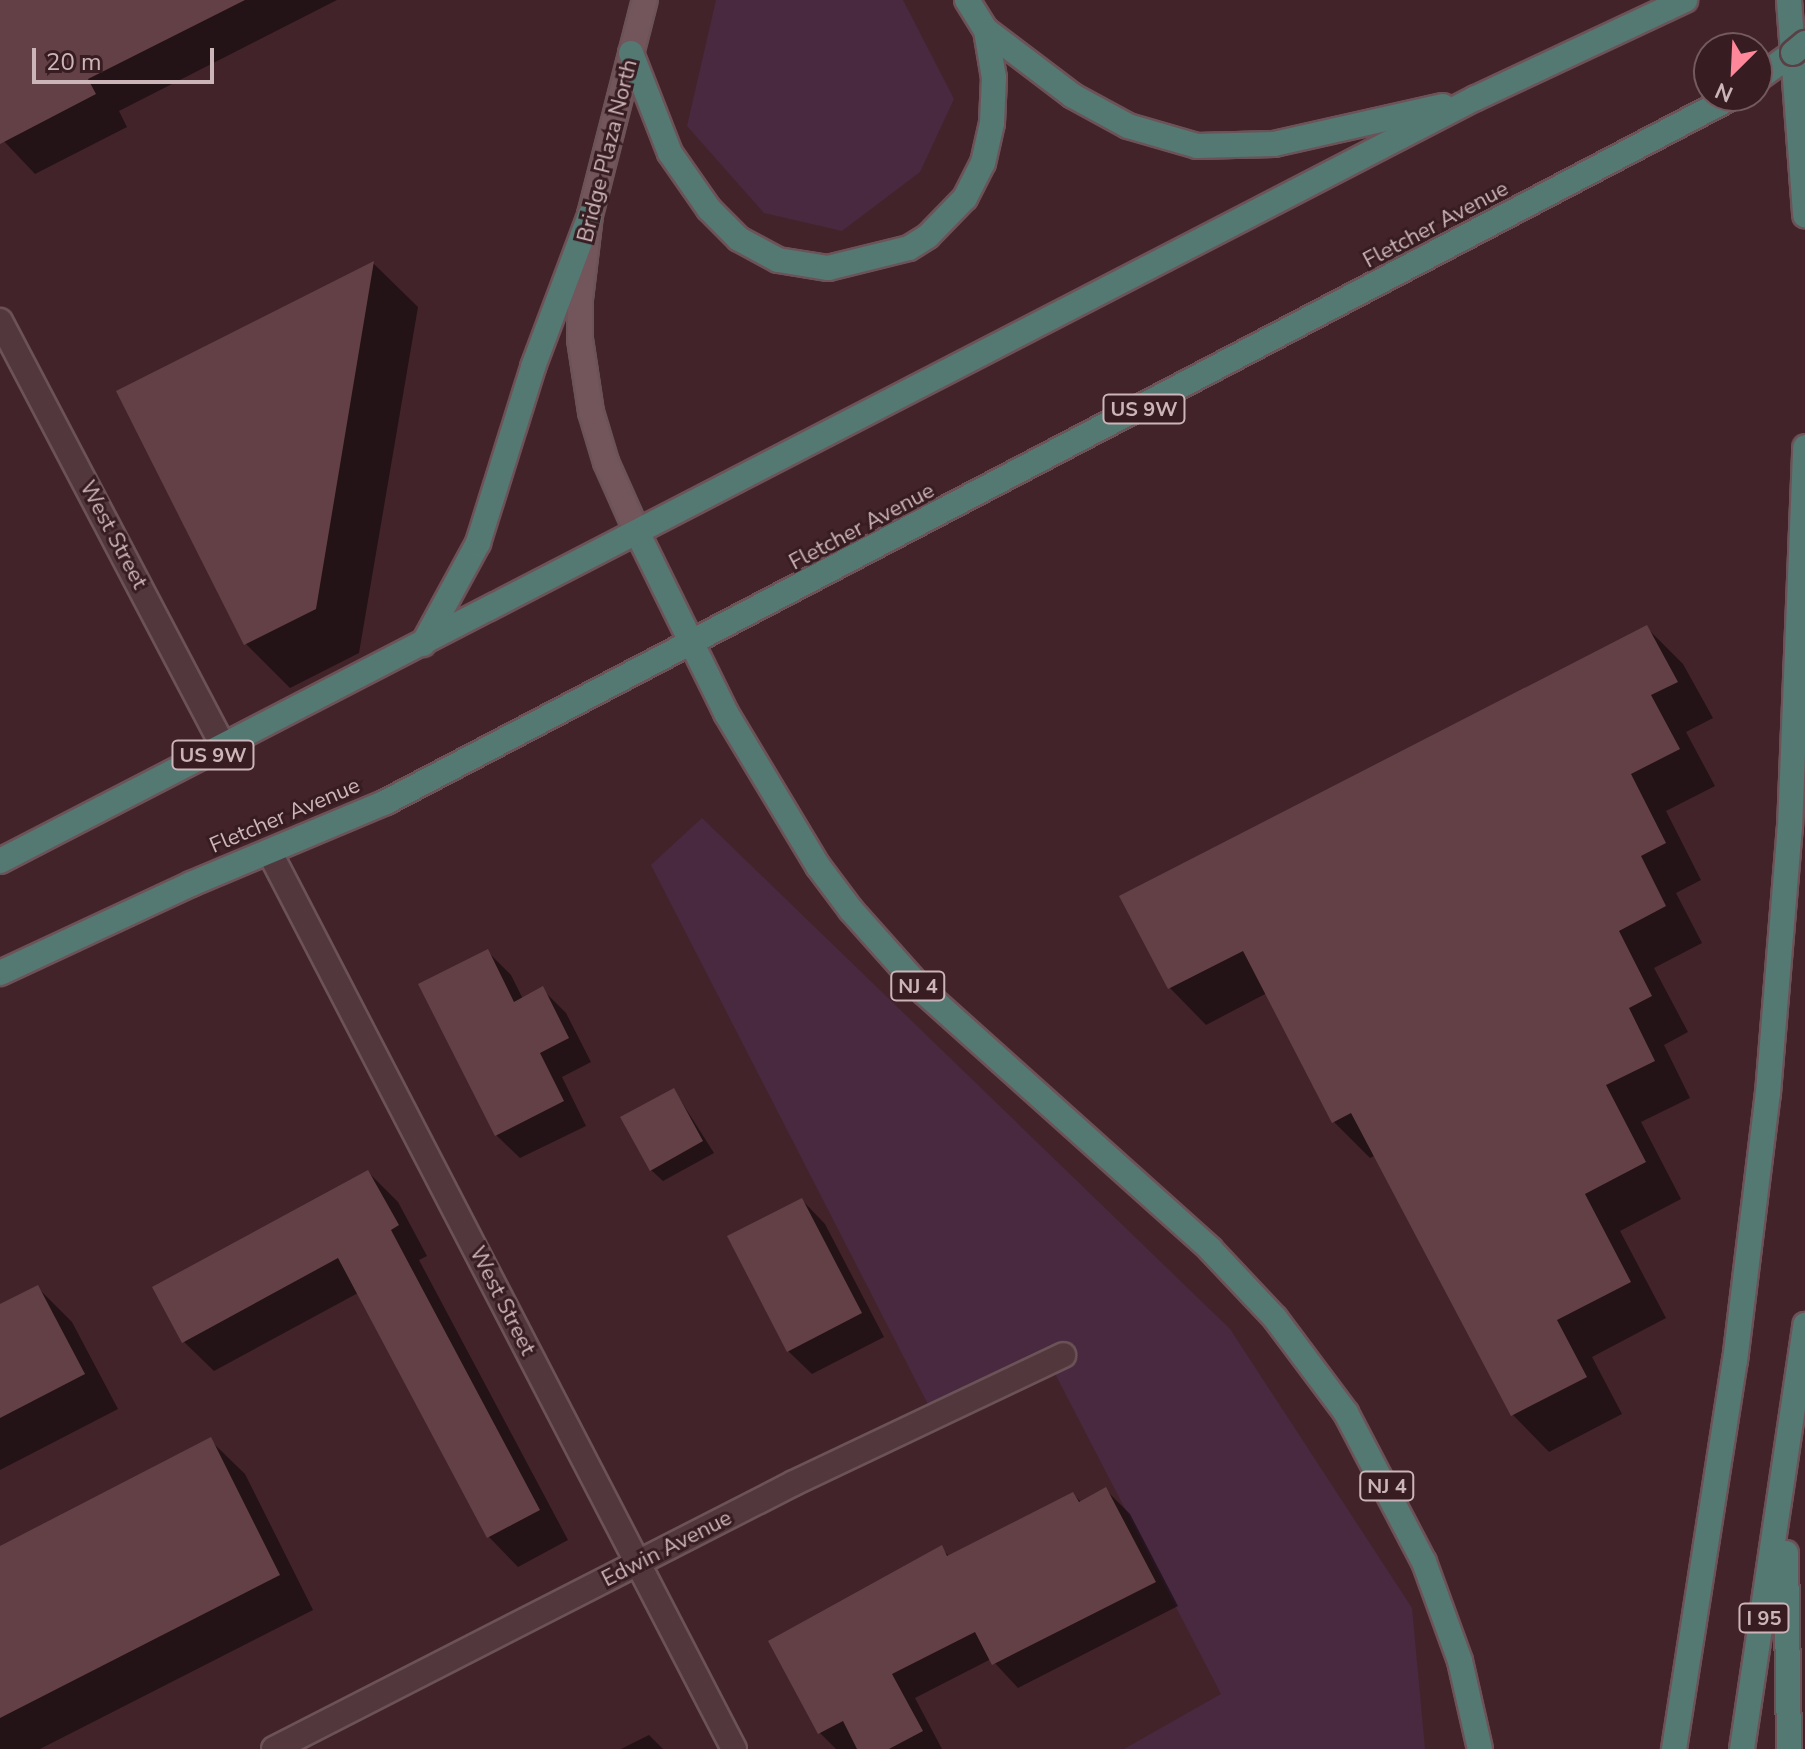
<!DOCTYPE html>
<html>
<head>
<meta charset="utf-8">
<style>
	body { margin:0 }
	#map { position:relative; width:1805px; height:1749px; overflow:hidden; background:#43232a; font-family:"Nunito Sans",sans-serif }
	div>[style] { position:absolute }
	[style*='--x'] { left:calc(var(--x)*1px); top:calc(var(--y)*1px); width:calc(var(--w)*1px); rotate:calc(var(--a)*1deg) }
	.green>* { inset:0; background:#48293f }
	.shadow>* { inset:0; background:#0007 }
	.building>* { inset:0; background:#634046 }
	.roads { filter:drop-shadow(2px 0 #6c5358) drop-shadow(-2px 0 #6c5358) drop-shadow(0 2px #6c5358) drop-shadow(0 -2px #6c5358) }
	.minor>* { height:24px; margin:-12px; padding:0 12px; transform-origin:12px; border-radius:12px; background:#52383d }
	.major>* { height:24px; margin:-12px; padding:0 12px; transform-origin:12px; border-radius:12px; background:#72565b }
	.highway>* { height:24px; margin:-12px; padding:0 12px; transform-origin:12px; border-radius:12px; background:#547973 }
	.bridges { filter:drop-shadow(2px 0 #594045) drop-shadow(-2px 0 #594045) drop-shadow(0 2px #594045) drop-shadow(0 -2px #594045) }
	.highway-bridge>* { height:24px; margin:-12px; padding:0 12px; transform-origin:12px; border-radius:12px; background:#547973 }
	span { translate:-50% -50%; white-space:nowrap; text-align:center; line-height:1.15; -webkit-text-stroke:6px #371d22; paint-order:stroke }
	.shield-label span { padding:2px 6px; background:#371d22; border:2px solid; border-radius:6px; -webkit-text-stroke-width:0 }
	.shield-label { font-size:20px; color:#ccb5b8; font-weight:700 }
	.street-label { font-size:22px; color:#ccb5b8 }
	.north { position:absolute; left:1693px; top:32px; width:80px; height:80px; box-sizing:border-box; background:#371d22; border:2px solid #735a5e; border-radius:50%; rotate:204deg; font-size:22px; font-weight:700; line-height:32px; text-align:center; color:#ccb5b8 }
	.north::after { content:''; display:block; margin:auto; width:28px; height:36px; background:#ff879a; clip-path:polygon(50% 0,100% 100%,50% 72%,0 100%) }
	.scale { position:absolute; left:32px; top:48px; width:182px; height:36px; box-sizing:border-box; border:4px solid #ccb5b8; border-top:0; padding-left:10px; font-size:24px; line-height:28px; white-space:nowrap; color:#ccb5b8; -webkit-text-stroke:6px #371d22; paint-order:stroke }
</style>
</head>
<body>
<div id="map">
	<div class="green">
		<i style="clip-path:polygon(716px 0,903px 0,954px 99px,920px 172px,842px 231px,764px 213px,687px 126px)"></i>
		<i style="clip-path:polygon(702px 818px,1230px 1329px,1412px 1608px,1425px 1749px,1124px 1749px,1221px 1694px,1049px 1362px,934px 1416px,651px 865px)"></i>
	</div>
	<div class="shadow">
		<i style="clip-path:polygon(0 0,337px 0,119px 111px,127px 127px,35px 174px,0 137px)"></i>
		<i style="clip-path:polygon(374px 264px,418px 307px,359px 653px,290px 688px,246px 644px,119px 392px)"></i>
		<i style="clip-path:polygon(1646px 627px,1683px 664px,1713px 718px,1686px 732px,1715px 786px,1666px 811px,1701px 880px,1676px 893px,1702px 943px,1654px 968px,1688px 1032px,1664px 1045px,1690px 1098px,1641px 1122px,1681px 1199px,1620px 1231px,1666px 1318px,1592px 1357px,1622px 1414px,1549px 1452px,1513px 1415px,1376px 1155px,1370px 1158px,1334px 1122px,1267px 993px,1206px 1025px,1170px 988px,1122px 897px)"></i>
		<i style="clip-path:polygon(487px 951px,511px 975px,523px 999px,542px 989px,566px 1013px,591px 1062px,562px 1077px,586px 1126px,520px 1158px,496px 1135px)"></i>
		<i style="clip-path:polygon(674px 1090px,714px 1153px,663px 1181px,651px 1170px)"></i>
		<i style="clip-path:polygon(368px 1172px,398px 1202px,427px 1256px,419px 1260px,568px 1540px,518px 1567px,489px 1537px,358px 1293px,214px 1371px,184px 1342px)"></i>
		<i style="clip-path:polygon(802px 1200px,825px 1224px,884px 1337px,812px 1374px,788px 1351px)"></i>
		<i style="clip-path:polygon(37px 1287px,72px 1322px,118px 1409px,0 1470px,0 1307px)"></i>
		<i style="clip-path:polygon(210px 1440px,245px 1474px,313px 1610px,40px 1749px,0 1749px,0 1547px)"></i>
		<i style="clip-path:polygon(1106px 1490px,1130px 1514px,1178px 1606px,1018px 1688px,991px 1659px,915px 1698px,942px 1749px,836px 1749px,819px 1732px,941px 1548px,950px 1557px,1073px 1494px,1082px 1503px)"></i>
		<i style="clip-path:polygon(649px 1735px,663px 1749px,621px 1749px)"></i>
	</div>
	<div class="building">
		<i style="clip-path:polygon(0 0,245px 0,88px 79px,96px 94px,0 144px)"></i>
		<i style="clip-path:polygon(374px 261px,316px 609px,244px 645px,116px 391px)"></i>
		<i style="clip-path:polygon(1647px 625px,1678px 682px,1651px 695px,1680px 749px,1631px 774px,1666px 843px,1641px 856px,1666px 906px,1619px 931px,1652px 996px,1629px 1008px,1655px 1061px,1606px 1085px,1646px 1162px,1585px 1194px,1631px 1282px,1557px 1320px,1587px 1377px,1511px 1416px,1351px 1113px,1332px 1123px,1243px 951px,1168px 989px,1119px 896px)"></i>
		<i style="clip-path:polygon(488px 949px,514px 1002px,543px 986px,569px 1038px,540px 1053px,564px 1101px,495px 1136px,418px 984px)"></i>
		<i style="clip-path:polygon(674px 1088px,703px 1141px,650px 1171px,620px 1117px)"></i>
		<i style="clip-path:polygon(368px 1170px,399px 1225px,391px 1230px,540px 1510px,487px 1538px,338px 1258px,182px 1343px,152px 1287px)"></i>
		<i style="clip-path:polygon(802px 1198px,862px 1313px,787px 1352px,727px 1236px)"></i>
		<i style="clip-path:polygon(38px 1285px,85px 1374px,0 1418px,0 1304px)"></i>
		<i style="clip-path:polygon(211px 1437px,280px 1575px,0 1718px,0 1546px)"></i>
		<i style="clip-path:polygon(1106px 1487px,1156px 1582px,992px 1665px,975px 1632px,892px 1674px,923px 1731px,889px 1749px,857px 1749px,843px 1721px,818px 1734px,768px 1641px,942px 1545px,947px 1556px,1073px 1492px,1079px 1502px)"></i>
	</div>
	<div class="roads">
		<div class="minor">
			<i style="--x:0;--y:321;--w:484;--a:62.3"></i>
			<i style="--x:270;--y:853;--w:1009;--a:62.62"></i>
			<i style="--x:274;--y:1749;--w:584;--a:-27.09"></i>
			<i style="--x:794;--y:1483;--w:298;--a:-25.4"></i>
		</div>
		<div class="major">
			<i style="--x:638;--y:534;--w:79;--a:-114"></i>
			<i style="--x:606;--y:462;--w:52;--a:-106.7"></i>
			<i style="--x:591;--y:412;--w:74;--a:-98.6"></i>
			<i style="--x:580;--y:339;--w:40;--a:-90"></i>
			<i style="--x:580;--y:299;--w:85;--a:-83.2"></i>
			<i style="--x:590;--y:215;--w:222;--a:-75.7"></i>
		</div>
		<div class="highway">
			<i style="--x:967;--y:0;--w:36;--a:58"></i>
			<i style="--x:986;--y:30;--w:109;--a:37.2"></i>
			<i style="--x:1073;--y:96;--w:63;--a:28.6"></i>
			<i style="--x:1128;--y:126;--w:72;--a:16.2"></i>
			<i style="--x:1197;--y:146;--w:77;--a:-1.5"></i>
			<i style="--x:1274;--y:144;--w:173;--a:-12.7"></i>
			<i style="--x:1789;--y:0;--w:216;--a:85.7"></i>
			<i style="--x:631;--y:53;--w:107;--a:68.7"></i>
			<i style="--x:670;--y:153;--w:68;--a:55.1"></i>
			<i style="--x:709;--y:209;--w:42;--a:45"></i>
			<i style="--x:739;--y:239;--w:44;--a:28.3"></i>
			<i style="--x:778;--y:260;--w:51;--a:9.1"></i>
			<i style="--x:828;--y:268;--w:83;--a:-13.9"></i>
			<i style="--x:909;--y:248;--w:22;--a:-32"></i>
			<i style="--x:928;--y:236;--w:53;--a:-45.8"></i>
			<i style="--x:965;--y:198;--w:39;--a:-63"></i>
			<i style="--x:983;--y:163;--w:41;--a:-77.3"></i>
			<i style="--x:992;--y:123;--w:45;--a:-87.5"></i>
			<i style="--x:994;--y:78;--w:49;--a:-99.5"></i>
			<i style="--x:1757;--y:79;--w:44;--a:-35.8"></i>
			<i style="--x:638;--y:534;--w:199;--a:63.8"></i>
			<i style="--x:726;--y:713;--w:179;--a:59"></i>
			<i style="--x:818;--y:866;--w:55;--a:53.1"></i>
			<i style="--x:851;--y:910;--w:110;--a:48.3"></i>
			<i style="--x:924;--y:992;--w:385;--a:41.9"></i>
			<i style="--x:1210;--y:1249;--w:95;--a:46.7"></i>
			<i style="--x:1275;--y:1318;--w:119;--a:53.2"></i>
			<i style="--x:1346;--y:1413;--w:168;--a:62.4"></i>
			<i style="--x:1424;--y:1562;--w:105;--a:70"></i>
			<i style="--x:1460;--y:1661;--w:90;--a:77.2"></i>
			<i style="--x:423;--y:644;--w:115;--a:-61.4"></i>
			<i style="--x:478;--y:543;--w:184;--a:-72.6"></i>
			<i style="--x:533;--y:367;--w:162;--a:-69.4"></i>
			<i style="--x:0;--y:861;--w:1662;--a:-27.34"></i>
			<i style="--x:1476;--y:98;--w:231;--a:-25.1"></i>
			<i style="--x:0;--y:973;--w:211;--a:-25"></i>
			<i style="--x:191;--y:884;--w:212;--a:-22.8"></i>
			<i style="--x:386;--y:802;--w:1522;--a:-27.64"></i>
			<i style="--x:1786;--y:1553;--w:196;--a:89.1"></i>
			<i style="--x:1674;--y:1749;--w:393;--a:-81.1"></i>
			<i style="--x:1735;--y:1361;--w:270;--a:-83"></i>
			<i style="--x:1768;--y:1093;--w:266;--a:-85.3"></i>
			<i style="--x:1790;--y:828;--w:381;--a:-87.7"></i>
			<i style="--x:1742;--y:1749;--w:429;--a:-81.5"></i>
		</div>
	</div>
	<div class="bridges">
		<div class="highway-bridge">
			<i style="--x:1793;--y:53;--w:16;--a:-40"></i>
		</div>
	</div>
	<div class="shield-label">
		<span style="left:1144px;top:409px">US 9W</span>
		<span style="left:213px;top:755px">US 9W</span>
		<span style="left:918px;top:986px">NJ 4</span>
		<span style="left:1387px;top:1486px">NJ 4</span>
		<span style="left:1764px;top:1618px">I 95</span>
	</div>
	<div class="street-label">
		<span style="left:608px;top:151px;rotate:-76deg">Bridge Plaza North</span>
		<span style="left:1436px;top:225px;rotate:-28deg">Fletcher Avenue</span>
		<span style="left:862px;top:527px;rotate:-28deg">Fletcher Avenue</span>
		<span style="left:113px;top:535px;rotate:62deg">West Street</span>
		<span style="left:285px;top:816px;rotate:-23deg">Fletcher Avenue</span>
		<span style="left:502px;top:1301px;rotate:63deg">West Street</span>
		<span style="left:667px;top:1549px;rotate:-27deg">Edwin Avenue</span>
	</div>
	<div class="north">N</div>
	<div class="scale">20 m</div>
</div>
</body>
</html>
